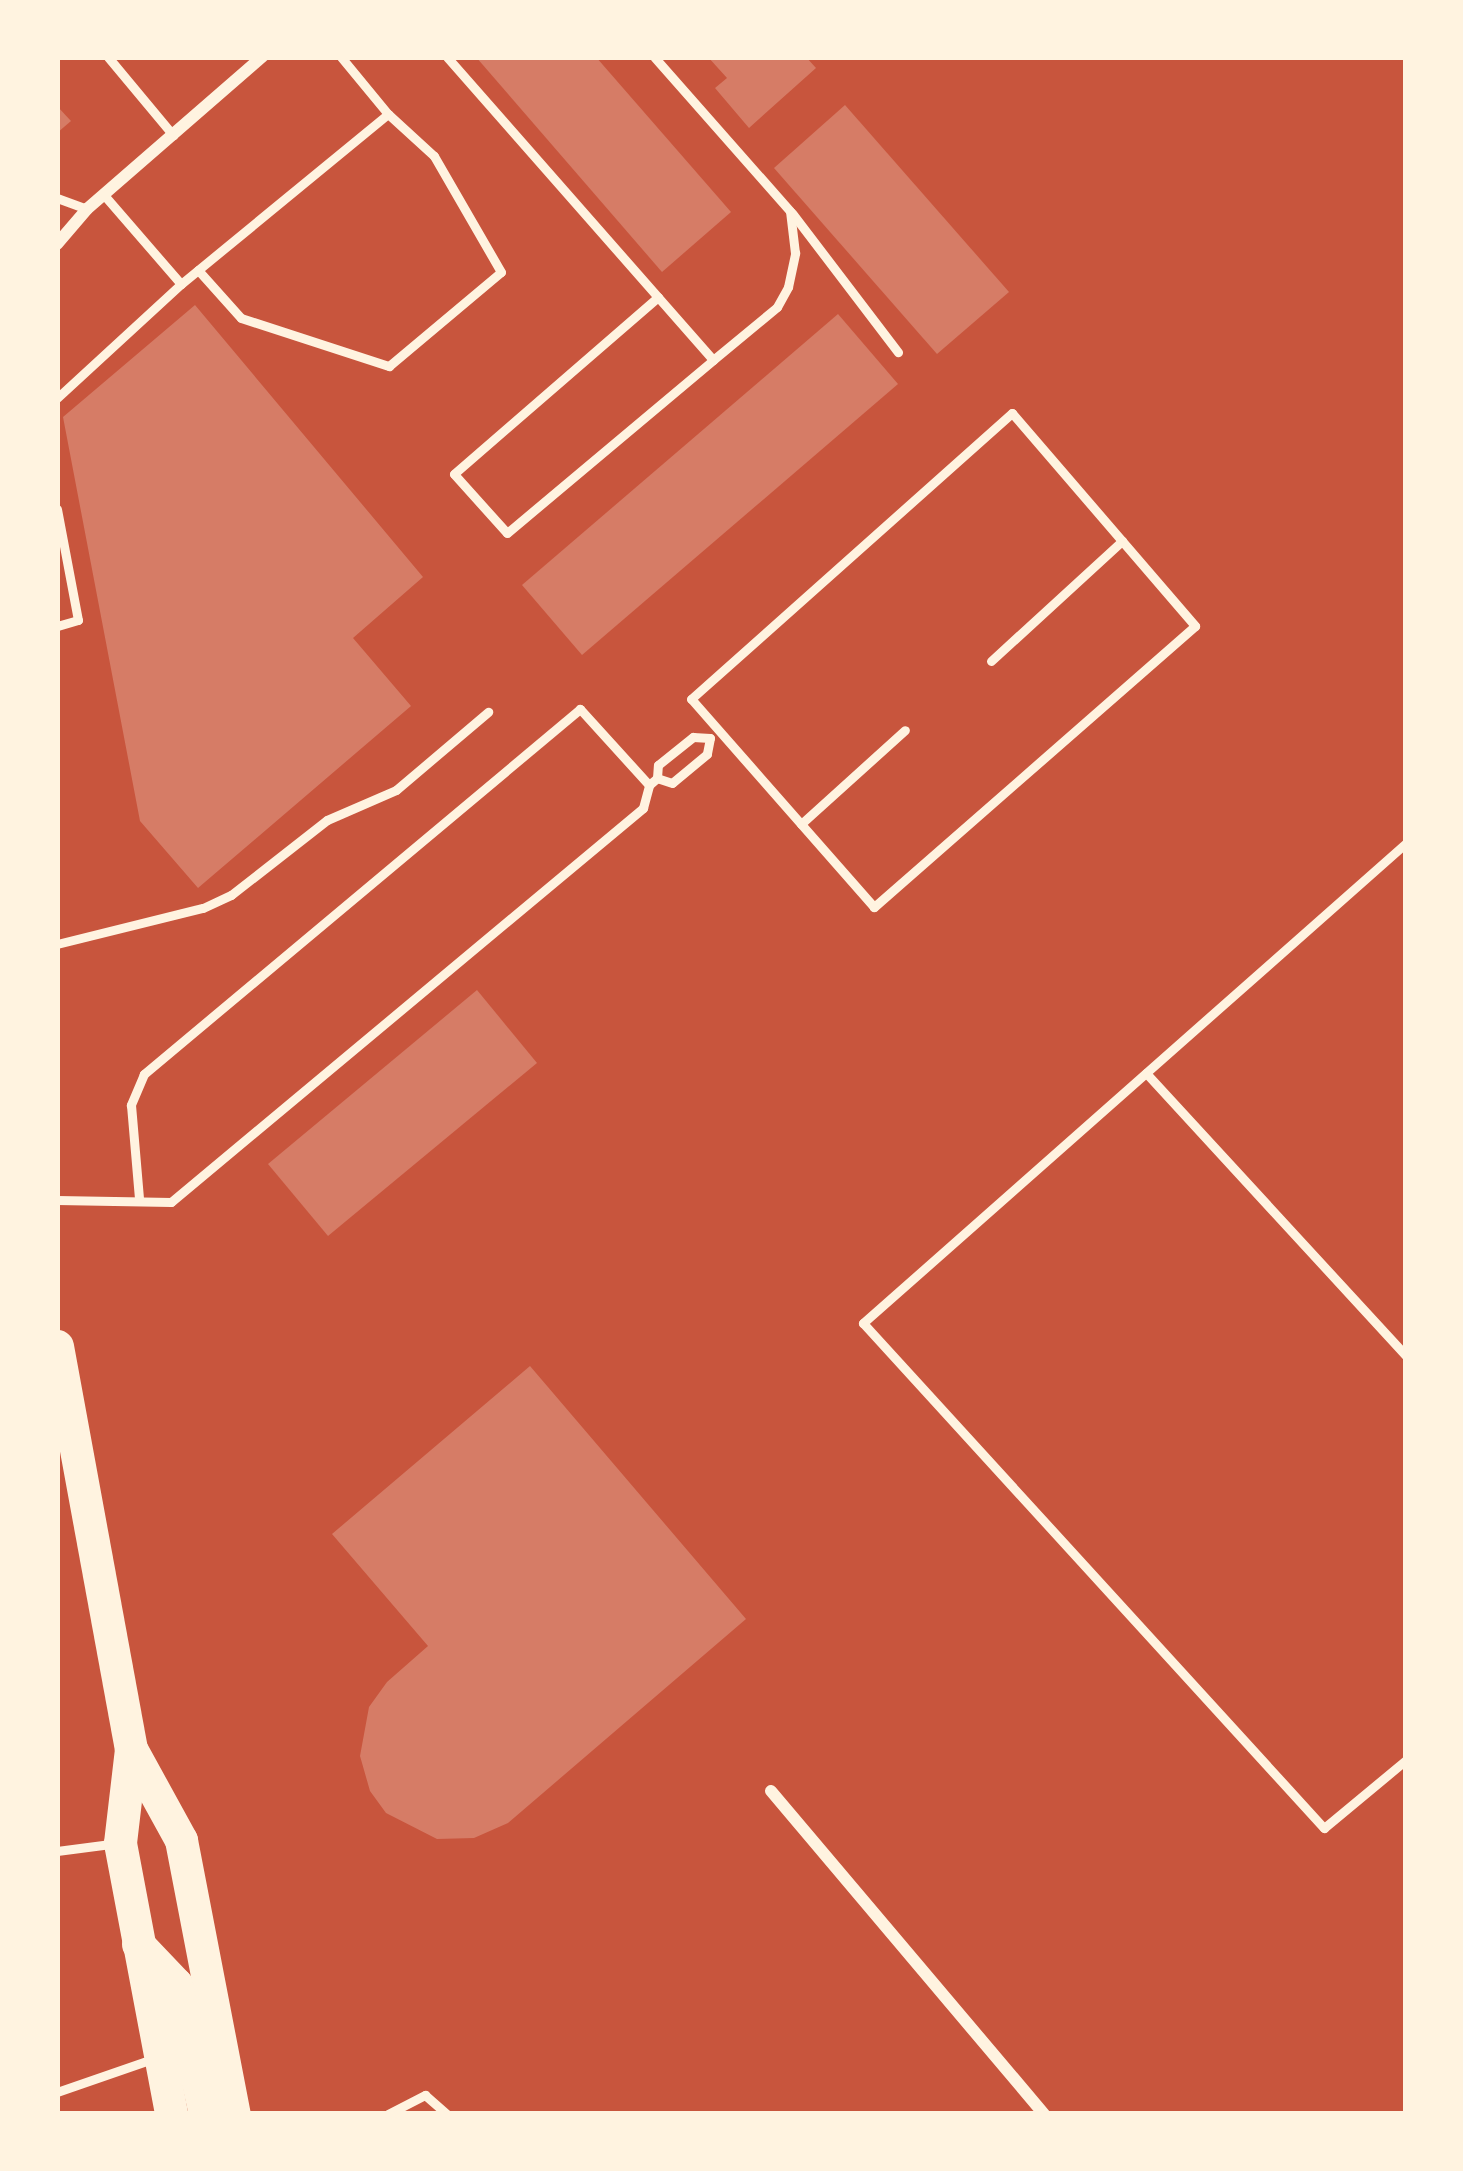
<!DOCTYPE html>
<html>
<head>
<meta charset="utf-8">
<style>
	body { margin:0 }
	#map { position:relative; width:1463px; height:2171px; overflow:hidden; background:#c8553d; font-family:Mulish,sans-serif }
	div>[style] { position:absolute }
	[style*='--x'] { left:calc(var(--x)*1px); top:calc(var(--y)*1px); width:calc(var(--w)*1px); rotate:calc(var(--a)*1deg) }
	.building>* { inset:0; background:#d67c66 }
	.service>* { height:9px; margin:-4.5px; padding:0 4.5px; transform-origin:4.5px; border-radius:4.5px; background:#fff3e0 }
	.minor>* { height:12px; margin:-6px; padding:0 6px; transform-origin:6px; border-radius:6px; background:#fff3e0 }
	.trunk>* { height:33px; margin:-16.5px; padding:0 16.5px; transform-origin:16.5px; border-radius:16.5px; background:#fff3e0 }
	span { translate:-50% -50%; white-space:nowrap; text-align:center; line-height:1.15; -webkit-text-stroke:12px #fff3e0; paint-order:stroke }
	.frame { position:absolute; inset:0; border:60px solid #fff3e0; pointer-events:none }
</style>
</head>
<body>
<div id="map">
	<div class="building">
		<i style="clip-path:polygon(476px 57px,596px 57px,731px 212px,662px 272px)"></i>
		<i style="clip-path:polygon(708px 57px,806px 57px,816px 68px,749px 128px,715px 88px,727px 78px)"></i>
		<i style="clip-path:polygon(845px 105px,1009px 292px,937px 354px,774px 168px)"></i>
		<i style="clip-path:polygon(57px 106px,71px 121px,57px 133px)"></i>
		<i style="clip-path:polygon(195px 305px,423px 577px,353px 638px,411px 706px,198px 888px,140px 821px,63px 417px)"></i>
		<i style="clip-path:polygon(838px 314px,898px 384px,582px 655px,522px 585px)"></i>
		<i style="clip-path:polygon(477px 990px,537px 1063px,328px 1236px,268px 1164px)"></i>
		<i style="clip-path:polygon(530px 1366px,746px 1619px,508px 1823px,474px 1838px,437px 1839px,386px 1813px,370px 1791px,360px 1756px,369px 1707px,387px 1682px,428px 1646px,332px 1534px)"></i>
	</div>
	<div class="service">
		<i style="--x:108;--y:57;--w:102;--a:50.2"></i>
		<i style="--x:447;--y:57;--w:403;--a:48.7"></i>
		<i style="--x:713;--y:360;--w:83;--a:-39.6"></i>
		<i style="--x:777;--y:307;--w:23;--a:-61"></i>
		<i style="--x:788;--y:287;--w:35;--a:-78"></i>
		<i style="--x:795;--y:253;--w:42;--a:-96.8"></i>
		<i style="--x:790;--y:211;--w:205;--a:-131.4"></i>
		<i style="--x:57;--y:198;--w:32;--a:20"></i>
		<i style="--x:792;--y:213;--w:175;--a:52.7"></i>
		<i style="--x:198;--y:270;--w:64;--a:48.1"></i>
		<i style="--x:241;--y:318;--w:156;--a:18"></i>
		<i style="--x:389;--y:366;--w:146;--a:-40"></i>
		<i style="--x:501;--y:272;--w:134;--a:-120"></i>
		<i style="--x:434;--y:156;--w:62;--a:-137.6"></i>
		<i style="--x:181;--y:284;--w:268;--a:-39.4"></i>
		<i style="--x:388;--y:114;--w:74;--a:-129.5"></i>
		<i style="--x:658;--y:297;--w:270;--a:139.1"></i>
		<i style="--x:454;--y:474;--w:79;--a:48.1"></i>
		<i style="--x:507;--y:533;--w:269;--a:-40"></i>
		<i style="--x:57;--y:398;--w:168;--a:-42.6"></i>
		<i style="--x:181;--y:284;--w:118;--a:-130.9"></i>
		<i style="--x:1012;--y:413;--w:281;--a:49.3"></i>
		<i style="--x:1195;--y:626;--w:427;--a:138.8"></i>
		<i style="--x:874;--y:907;--w:277;--a:-131.3"></i>
		<i style="--x:691;--y:699;--w:430;--a:-41.7"></i>
		<i style="--x:57;--y:509;--w:113;--a:79.3"></i>
		<i style="--x:78;--y:620;--w:22;--a:164"></i>
		<i style="--x:991;--y:661;--w:178;--a:-42.5"></i>
		<i style="--x:649;--y:785;--w:11;--a:-41"></i>
		<i style="--x:657;--y:778;--w:13;--a:-86"></i>
		<i style="--x:658;--y:765;--w:45;--a:-38.7"></i>
		<i style="--x:693;--y:737;--w:17;--a:3"></i>
		<i style="--x:710;--y:738;--w:16;--a:101"></i>
		<i style="--x:707;--y:754;--w:45;--a:140.4"></i>
		<i style="--x:672;--y:783;--w:16;--a:-162"></i>
		<i style="--x:801;--y:824;--w:140;--a:-42.1"></i>
		<i style="--x:1406;--y:843;--w:725;--a:138.52"></i>
		<i style="--x:863;--y:1323;--w:684;--a:47.61"></i>
		<i style="--x:1324;--y:1828;--w:107;--a:-39.7"></i>
		<i style="--x:57;--y:944;--w:150;--a:-13.9"></i>
		<i style="--x:203;--y:908;--w:31;--a:-25"></i>
		<i style="--x:231;--y:895;--w:122;--a:-38"></i>
		<i style="--x:327;--y:820;--w:75;--a:-23.5"></i>
		<i style="--x:396;--y:790;--w:121;--a:-40.3"></i>
		<i style="--x:1146;--y:1073;--w:384;--a:47.4"></i>
		<i style="--x:57;--y:1200;--w:114;--a:1"></i>
		<i style="--x:171;--y:1202;--w:615;--a:-39.85"></i>
		<i style="--x:643;--y:808;--w:24;--a:-75"></i>
		<i style="--x:649;--y:785;--w:103;--a:-132.2"></i>
		<i style="--x:580;--y:709;--w:569;--a:140.07"></i>
		<i style="--x:144;--y:1074;--w:34;--a:113"></i>
		<i style="--x:131;--y:1105;--w:94;--a:85.1"></i>
		<i style="--x:57;--y:1851;--w:54;--a:-7.4"></i>
		<i style="--x:57;--y:2092;--w:104;--a:-19.1"></i>
		<i style="--x:388;--y:2114;--w:42;--a:-27.2"></i>
		<i style="--x:425;--y:2095;--w:29;--a:41"></i>
	</div>
	<div class="minor">
		<i style="--x:57;--y:244;--w:46;--a:-49.4"></i>
		<i style="--x:87;--y:209;--w:232;--a:-41"></i>
		<i style="--x:771;--y:1791;--w:423;--a:49.8"></i>
	</div>
	<div class="trunk">
		<i style="--x:57;--y:1346;--w:410;--a:79.6"></i>
		<i style="--x:131;--y:1749;--w:95;--a:96.7"></i>
		<i style="--x:120;--y:1843;--w:276;--a:79.3"></i>
		<i style="--x:131;--y:1749;--w:104;--a:61.2"></i>
		<i style="--x:181;--y:1840;--w:279;--a:79.1"></i>
		<i style="--x:138;--y:1944;--w:55;--a:46.5"></i>
		<i style="--x:176;--y:1984;--w:133;--a:77.4"></i>
	</div>
	<div class="frame"></div>
</div>
</body>
</html>
